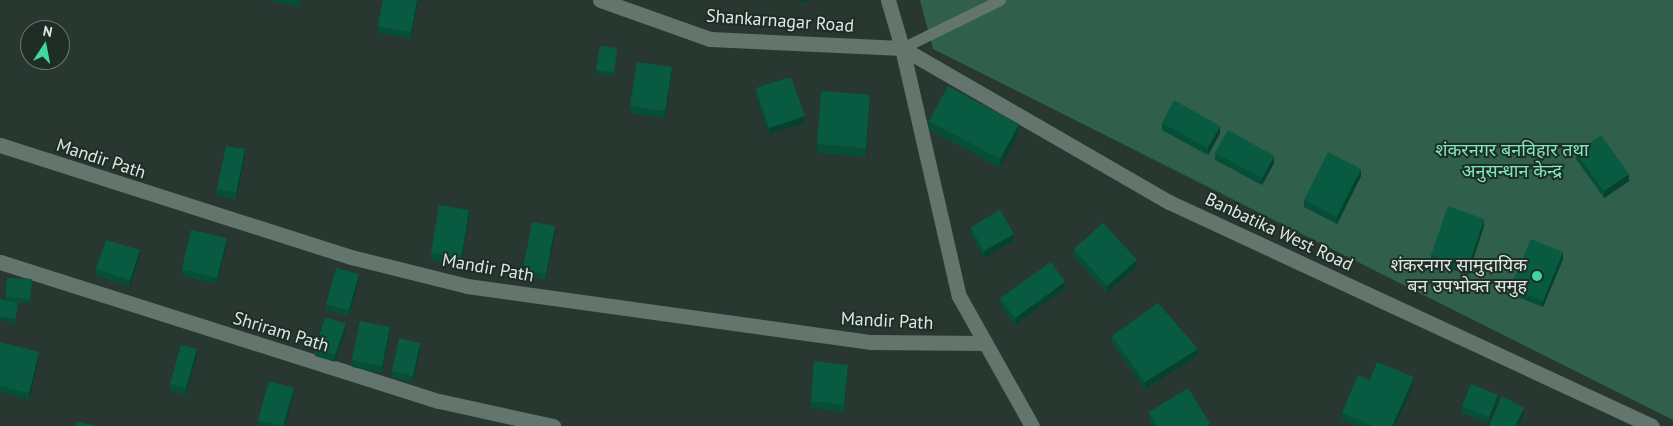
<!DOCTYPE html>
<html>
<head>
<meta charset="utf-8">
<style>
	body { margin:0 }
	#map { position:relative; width:1673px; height:426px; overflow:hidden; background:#283831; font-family:"PT Sans","Noto Sans Devanagari",sans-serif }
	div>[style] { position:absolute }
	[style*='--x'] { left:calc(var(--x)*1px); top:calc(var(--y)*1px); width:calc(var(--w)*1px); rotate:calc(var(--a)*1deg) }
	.green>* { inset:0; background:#305f4c }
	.lane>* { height:11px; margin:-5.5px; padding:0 5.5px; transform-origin:5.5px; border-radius:5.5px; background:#64756d }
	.street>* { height:15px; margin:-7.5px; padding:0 7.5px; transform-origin:7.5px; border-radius:7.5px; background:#64756d }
	.secondary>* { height:15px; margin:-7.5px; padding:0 7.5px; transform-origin:7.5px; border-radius:7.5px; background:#64756d }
	.wall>* { inset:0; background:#074e38 }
	.shaded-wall>* { inset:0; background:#06402e }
	.building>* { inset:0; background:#085b41 }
	.dots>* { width:14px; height:14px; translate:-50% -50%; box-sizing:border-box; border:2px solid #1e2e27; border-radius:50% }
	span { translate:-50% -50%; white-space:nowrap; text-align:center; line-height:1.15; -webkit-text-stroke:4px #1e2e27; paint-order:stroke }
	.street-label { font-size:18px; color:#dee8e3 }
	.park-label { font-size:18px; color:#81e8bd }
	.poi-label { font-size:18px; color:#dee8e3 }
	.right { translate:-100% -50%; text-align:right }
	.north { position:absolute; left:20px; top:20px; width:50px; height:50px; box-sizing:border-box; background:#1e2e27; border:1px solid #6b7872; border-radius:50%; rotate:11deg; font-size:14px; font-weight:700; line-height:20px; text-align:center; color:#dee8e3 }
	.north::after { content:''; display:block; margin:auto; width:18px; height:22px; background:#43d4a0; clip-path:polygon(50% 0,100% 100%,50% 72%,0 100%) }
</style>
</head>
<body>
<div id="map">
	<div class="green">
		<i style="clip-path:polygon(920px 0,1673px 0,1673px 420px,933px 49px)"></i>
	</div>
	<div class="lane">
		<i style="--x:902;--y:48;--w:109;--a:-26.1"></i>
	</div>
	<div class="street">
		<i style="--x:902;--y:48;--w:254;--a:77.1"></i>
		<i style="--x:959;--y:296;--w:149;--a:60.7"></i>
		<i style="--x:0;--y:145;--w:368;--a:17.7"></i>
		<i style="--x:351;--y:257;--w:120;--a:14"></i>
		<i style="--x:467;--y:286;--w:408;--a:7.9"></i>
		<i style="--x:871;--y:342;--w:114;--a:0.5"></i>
		<i style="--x:0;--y:262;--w:460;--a:17.6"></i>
		<i style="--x:439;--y:401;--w:117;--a:12.4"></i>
	</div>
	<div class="secondary">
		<i style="--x:600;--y:0;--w:117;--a:19.5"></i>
		<i style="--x:710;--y:39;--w:192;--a:2.7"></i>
		<i style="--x:902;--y:48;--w:308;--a:30"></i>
		<i style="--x:1169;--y:202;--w:532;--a:24.88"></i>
		<i style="--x:888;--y:0;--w:50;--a:73.7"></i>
	</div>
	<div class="wall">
		<i style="clip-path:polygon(269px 0,301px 0,300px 7px)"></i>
		<i style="clip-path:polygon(383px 0,418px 0,411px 39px,378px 33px,378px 26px)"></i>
		<i style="clip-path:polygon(617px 52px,614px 76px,596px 74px,596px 70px)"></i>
		<i style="clip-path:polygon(672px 74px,665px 118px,630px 113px,630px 106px)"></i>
		<i style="clip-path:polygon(756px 88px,805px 123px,769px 134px,756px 95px)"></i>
		<i style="clip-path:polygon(870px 104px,866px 157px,817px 153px,817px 144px)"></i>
		<i style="clip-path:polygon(929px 121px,1019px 134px,1000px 168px,929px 130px)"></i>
		<i style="clip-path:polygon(1162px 123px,1220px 133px,1208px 155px,1162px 130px)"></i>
		<i style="clip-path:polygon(1215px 153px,1274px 163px,1262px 185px,1215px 160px)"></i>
		<i style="clip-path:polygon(1576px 153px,1629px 181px,1604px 198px,1576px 159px)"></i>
		<i style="clip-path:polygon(245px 156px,236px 200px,217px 196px,217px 189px)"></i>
		<i style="clip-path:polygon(1361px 176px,1337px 224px,1304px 207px,1304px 200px)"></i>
		<i style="clip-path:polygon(469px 217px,461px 265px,431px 260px,431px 253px)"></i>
		<i style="clip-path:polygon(1484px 226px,1468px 275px,1431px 262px,1431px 255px)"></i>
		<i style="clip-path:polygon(971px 227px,1014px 241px,984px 258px,971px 234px)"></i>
		<i style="clip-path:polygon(555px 233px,546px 280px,523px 276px,523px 269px)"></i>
		<i style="clip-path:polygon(227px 245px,217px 284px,182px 276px,182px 269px)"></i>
		<i style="clip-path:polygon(1074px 249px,1137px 267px,1107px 293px,1074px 256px)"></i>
		<i style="clip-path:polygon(140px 257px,130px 286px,96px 276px,96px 269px)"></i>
		<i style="clip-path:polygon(1563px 259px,1543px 307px,1510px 294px,1510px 287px)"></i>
		<i style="clip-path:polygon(7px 278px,32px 279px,30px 303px,14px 302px,18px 306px,15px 323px,0 320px,0 299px,6px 300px)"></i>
		<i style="clip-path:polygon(359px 281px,349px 316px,326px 310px,326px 304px)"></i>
		<i style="clip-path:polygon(1065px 289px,1015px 325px,1000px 305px,1000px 298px)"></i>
		<i style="clip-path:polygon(346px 331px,335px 362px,315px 356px,315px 349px)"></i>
		<i style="clip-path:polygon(390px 334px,382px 373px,352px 367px,352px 360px)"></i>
		<i style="clip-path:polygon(1112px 336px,1198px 356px,1145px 389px,1112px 343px)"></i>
		<i style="clip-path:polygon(0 342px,39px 359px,29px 400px,0 392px)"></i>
		<i style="clip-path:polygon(420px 350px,413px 382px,392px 378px,392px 371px)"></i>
		<i style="clip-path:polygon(197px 356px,186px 395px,170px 391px,170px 384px)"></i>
		<i style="clip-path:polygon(848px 371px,844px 412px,811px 408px,811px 401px)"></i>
		<i style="clip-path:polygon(1370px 380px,1414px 384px,1395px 426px,1357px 426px,1342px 420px,1342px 413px)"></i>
		<i style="clip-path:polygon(294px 394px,285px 426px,258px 426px,258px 420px)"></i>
		<i style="clip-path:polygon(1498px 402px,1489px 424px,1462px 413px,1462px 406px)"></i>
		<i style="clip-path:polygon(1149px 412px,1210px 426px,1153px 426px,1149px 419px)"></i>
	</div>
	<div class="shaded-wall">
		<i style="clip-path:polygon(417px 0,418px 0,411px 39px,411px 32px)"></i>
		<i style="clip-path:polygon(800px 0,810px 0,800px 3px)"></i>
		<i style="clip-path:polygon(672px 67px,672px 74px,665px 118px,665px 111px)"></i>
		<i style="clip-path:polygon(870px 95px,870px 104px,866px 157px,866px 148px)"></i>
		<i style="clip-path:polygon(805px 116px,805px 123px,769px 134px,769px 128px)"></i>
		<i style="clip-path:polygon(1019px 124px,1019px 134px,1000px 168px,1000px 159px)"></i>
		<i style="clip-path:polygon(1220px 126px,1220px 133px,1208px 155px,1208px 148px)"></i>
		<i style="clip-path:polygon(245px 149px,245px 156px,236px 200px,236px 193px)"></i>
		<i style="clip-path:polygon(1274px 156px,1274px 163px,1262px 185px,1262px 178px)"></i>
		<i style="clip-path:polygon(1361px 169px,1361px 176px,1337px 224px,1337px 217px)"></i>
		<i style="clip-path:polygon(1629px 174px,1629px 181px,1604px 198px,1604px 191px)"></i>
		<i style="clip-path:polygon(469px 210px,469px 217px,461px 265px,461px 258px)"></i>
		<i style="clip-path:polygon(1484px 219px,1484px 226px,1468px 275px,1468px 268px)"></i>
		<i style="clip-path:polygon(555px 226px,555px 233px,546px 280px,546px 274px)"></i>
		<i style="clip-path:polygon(1014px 234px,1014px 241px,984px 258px,984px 251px)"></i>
		<i style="clip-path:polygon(227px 238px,227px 245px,217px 284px,217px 278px)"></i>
		<i style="clip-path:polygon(140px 250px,140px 257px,130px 286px,130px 280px)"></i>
		<i style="clip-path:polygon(1563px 252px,1563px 259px,1543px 307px,1543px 301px)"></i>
		<i style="clip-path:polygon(1137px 260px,1137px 267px,1107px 293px,1107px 286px)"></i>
		<i style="clip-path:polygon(359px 274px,359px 281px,349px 316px,349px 310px)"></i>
		<i style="clip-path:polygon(1065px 282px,1065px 289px,1015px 325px,1015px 318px)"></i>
		<i style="clip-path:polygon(346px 324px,346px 331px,335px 362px,335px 355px)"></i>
		<i style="clip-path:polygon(390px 327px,390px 334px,382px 373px,382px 366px)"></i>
		<i style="clip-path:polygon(420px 343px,420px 350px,413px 382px,413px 376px)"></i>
		<i style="clip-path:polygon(197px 349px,197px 356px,186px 395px,186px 388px)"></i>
		<i style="clip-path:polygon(1198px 349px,1198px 356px,1145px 389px,1145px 382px)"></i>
		<i style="clip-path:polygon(39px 352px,39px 359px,29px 400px,29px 393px)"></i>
		<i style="clip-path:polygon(848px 365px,848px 371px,844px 412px,844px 405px)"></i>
		<i style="clip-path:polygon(1414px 377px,1414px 384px,1395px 426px,1392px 426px)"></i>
		<i style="clip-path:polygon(294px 388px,294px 394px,285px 426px,283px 426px)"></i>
		<i style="clip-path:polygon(1498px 395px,1498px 402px,1489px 424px,1489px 417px)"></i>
		<i style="clip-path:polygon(1524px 408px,1524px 415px,1518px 426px,1515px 426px)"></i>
	</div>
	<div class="building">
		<i style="clip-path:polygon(383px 0,417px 0,411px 32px,378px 26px)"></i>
		<i style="clip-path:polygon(600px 46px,617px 48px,614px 72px,596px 70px)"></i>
		<i style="clip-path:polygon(637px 62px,672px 67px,665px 111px,630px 106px)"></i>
		<i style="clip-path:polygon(791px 77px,805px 116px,769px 128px,756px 88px)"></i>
		<i style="clip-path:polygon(948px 86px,1019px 124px,1000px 159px,929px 121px)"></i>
		<i style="clip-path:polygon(821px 91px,870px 95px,866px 148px,817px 144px)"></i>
		<i style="clip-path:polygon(1174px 100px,1220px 126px,1208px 148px,1162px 123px)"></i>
		<i style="clip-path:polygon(1228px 130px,1274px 156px,1262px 178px,1215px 153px)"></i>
		<i style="clip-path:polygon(1601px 135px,1629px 174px,1604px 191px,1576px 153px)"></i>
		<i style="clip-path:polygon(226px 146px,245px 149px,236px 193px,217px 189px)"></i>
		<i style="clip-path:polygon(1328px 152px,1361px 169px,1337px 217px,1304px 200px)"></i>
		<i style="clip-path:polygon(439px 205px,469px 210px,461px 258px,431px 253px)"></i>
		<i style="clip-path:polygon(1448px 206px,1484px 219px,1468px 268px,1431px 255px)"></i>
		<i style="clip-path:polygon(1000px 210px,1014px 234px,984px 251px,971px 227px)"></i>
		<i style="clip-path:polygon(532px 222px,555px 226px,546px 274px,523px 269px)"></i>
		<i style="clip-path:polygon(1103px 223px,1137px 260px,1107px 286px,1074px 249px)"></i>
		<i style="clip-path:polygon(191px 230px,227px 238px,217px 278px,182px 269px)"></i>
		<i style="clip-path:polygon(1531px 239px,1563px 252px,1543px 301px,1510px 287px)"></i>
		<i style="clip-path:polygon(106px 240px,140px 250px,130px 280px,96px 269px)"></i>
		<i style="clip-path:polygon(1051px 262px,1065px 282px,1015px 318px,1000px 298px)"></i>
		<i style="clip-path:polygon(336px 268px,359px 274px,349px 310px,326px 304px)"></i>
		<i style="clip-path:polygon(7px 278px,32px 279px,30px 299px,6px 297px)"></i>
		<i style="clip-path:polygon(0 299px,18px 303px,15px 319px,0 316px)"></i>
		<i style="clip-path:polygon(1158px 303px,1198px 349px,1145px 382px,1112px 336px)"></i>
		<i style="clip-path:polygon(325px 317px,346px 324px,335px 355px,315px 349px)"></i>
		<i style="clip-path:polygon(360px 321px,390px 327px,382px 366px,352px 360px)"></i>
		<i style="clip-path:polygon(399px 338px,420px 343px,413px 376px,392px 371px)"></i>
		<i style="clip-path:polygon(0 342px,39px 352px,29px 393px,0 386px)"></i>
		<i style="clip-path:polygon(181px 345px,197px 349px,186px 388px,170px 384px)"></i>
		<i style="clip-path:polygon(814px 361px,848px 365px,844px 405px,811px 401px)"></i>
		<i style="clip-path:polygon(1377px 362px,1414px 377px,1392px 426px,1373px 426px,1342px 413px,1358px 375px,1370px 380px)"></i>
		<i style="clip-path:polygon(269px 381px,294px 388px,283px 426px,258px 420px)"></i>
		<i style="clip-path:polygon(1471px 384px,1498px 395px,1489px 417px,1462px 406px)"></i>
		<i style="clip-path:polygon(1188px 388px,1210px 424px,1206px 426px,1157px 426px,1149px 412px)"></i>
		<i style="clip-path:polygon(1502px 396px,1524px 408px,1515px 426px,1489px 426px)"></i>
		<i style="clip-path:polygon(77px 422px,97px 426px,76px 426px)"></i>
	</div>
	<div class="dots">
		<i style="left:1537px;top:276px;background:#43d4a0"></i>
	</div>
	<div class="street-label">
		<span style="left:780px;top:21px;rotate:4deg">Shankarnagar Road</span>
		<span style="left:101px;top:159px;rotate:18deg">Mandir Path</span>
		<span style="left:1279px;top:232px;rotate:25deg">Banbatika West Road</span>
		<span style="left:488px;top:268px;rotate:10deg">Mandir Path</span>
		<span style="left:887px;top:321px;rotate:3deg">Mandir Path</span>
		<span style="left:281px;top:332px;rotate:17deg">Shriram Path</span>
	</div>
	<div class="park-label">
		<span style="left:1512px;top:161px">शंकरनगर बनविहार तथा<br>अनुसन्धान केन्द्र</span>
	</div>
	<div class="poi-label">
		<span class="right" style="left:1527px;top:276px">शंकरनगर सामुदायिक<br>बन उपभोक्त समुह</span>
	</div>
	<div class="north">N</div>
</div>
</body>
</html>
